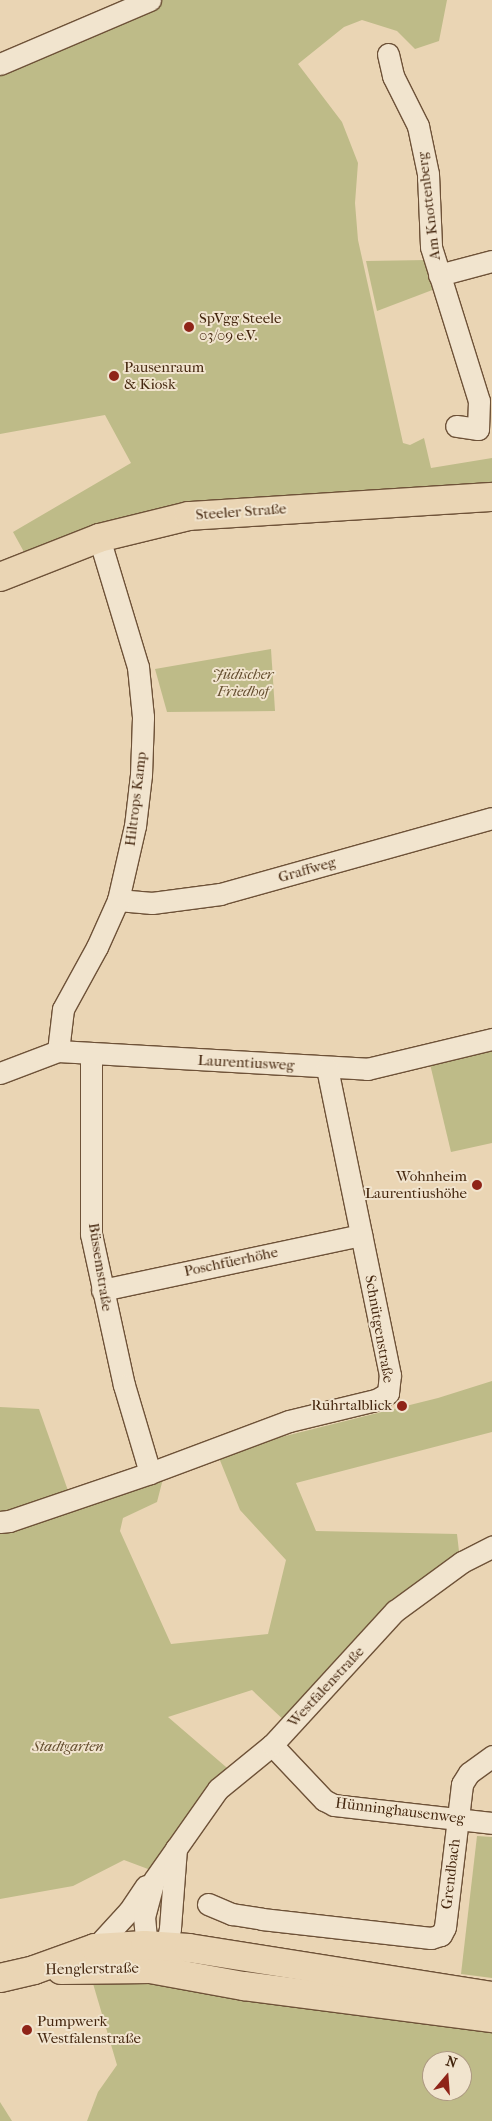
<!DOCTYPE html>
<html>
<head>
<meta charset="utf-8">
<style>
	body { margin:0 }
	#map { position:relative; width:492px; height:2121px; overflow:hidden; background:#ead5b4; font-family:"IM FELL French Canon",serif }
	div>[style] { position:absolute }
	[style*='--x'] { left:calc(var(--x)*1px); top:calc(var(--y)*1px); width:calc(var(--w)*1px); rotate:calc(var(--a)*1deg) }
	.green>* { inset:0; background:#bebb88 }
	.roads { filter:drop-shadow(1px 0 #6e5238) drop-shadow(-1px 0 #6e5238) drop-shadow(0 1px #6e5238) drop-shadow(0 -1px #6e5238) }
	.minor>* { height:21px; margin:-10.5px; padding:0 10.5px; transform-origin:10.5px; border-radius:10.5px; background:#f1e4ce }
	.major>* { height:28px; margin:-14px; padding:0 14px; transform-origin:14px; border-radius:14px; background:#ead5b4 }
	.dots>* { width:14px; height:14px; translate:-50% -50%; box-sizing:border-box; border:2px solid #f1e4ce; border-radius:50% }
	span { translate:-50% -50%; white-space:nowrap; text-align:center; line-height:1.15; -webkit-text-stroke:4px #f1e4ce; paint-order:stroke }
	.street-label { font-size:15px; color:#44260e }
	.poi-label { font-size:15px; color:#44260e }
	.left { translate:0 -50%; text-align:left }
	.right { translate:-100% -50%; text-align:right }
	.park-label { font-size:15px; color:#624b2c; font-style:italic }
	.north { position:absolute; left:422px; top:2051px; width:50px; height:50px; box-sizing:border-box; background:#f1e4ce; border:1px solid #ac9881; border-radius:50%; rotate:18deg; font-size:14px; font-weight:700; line-height:20px; text-align:center; color:#44260e }
	.north::after { content:''; display:block; margin:auto; width:18px; height:22px; background:#8f2418; clip-path:polygon(50% 0,100% 100%,50% 72%,0 100%) }
</style>
</head>
<body>
<div id="map">
	<div class="green">
		<i style="clip-path:polygon(148px 0,447px 0,439px 41px,415px 49px,397px 31px,362px 20px,344px 27px,298px 64px,342px 122px,358px 163px,355px 203px,358px 240px,403px 443px,410px 445px,424px 438px,431px 468px,492px 458px,492px 495px,234px 511px,29px 561px,13px 532px,131px 463px,105px 415px,0 434px,0 66px)"></i>
		<i style="clip-path:polygon(427px 260px,435px 289px,377px 311px,366px 261px)"></i>
		<i style="clip-path:polygon(271px 649px,275px 711px,167px 712px,155px 669px)"></i>
		<i style="clip-path:polygon(492px 1048px,492px 1143px,451px 1152px,430px 1064px)"></i>
		<i style="clip-path:polygon(492px 1381px,492px 1432px,296px 1483px,316px 1531px,457px 1534px,460px 1560px,288px 1724px,252px 1690px,168px 1717px,233px 1773px,156px 1872px,124px 1860px,73px 1886px,0 1899px,0 1523px,165px 1471px,157px 1502px,123px 1518px,120px 1531px,171px 1644px,268px 1634px,286px 1560px,240px 1510px,217px 1453px,438px 1398px)"></i>
		<i style="clip-path:polygon(0 1407px,39px 1409px,71px 1499px,0 1523px)"></i>
		<i style="clip-path:polygon(477px 1836px,492px 1837px,492px 1978px,461px 1974px)"></i>
		<i style="clip-path:polygon(evenodd,89px 1970px,492px 2023px,492px 2121px,87px 2121px,98px 2092px,117px 2065px,89px 1970px,432px 2061px,462px 2061px,462px 2091px,432px 2091px,432px 2061px)"></i>
		<i style="clip-path:polygon(0 2102px,12px 2121px,0 2121px)"></i>
	</div>
	<div class="roads">
		<div class="minor">
			<i style="--x:388;--y:54;--w:23;--a:77"></i>
			<i style="--x:393;--y:76;--w:56;--a:63.4"></i>
			<i style="--x:418;--y:126;--w:49;--a:78.2"></i>
			<i style="--x:428;--y:174;--w:73;--a:87.6"></i>
			<i style="--x:431;--y:247;--w:161;--a:72.7"></i>
			<i style="--x:479;--y:401;--w:28;--a:92"></i>
			<i style="--x:478;--y:429;--w:22;--a:-172"></i>
			<i style="--x:0;--y:64;--w:163;--a:-23.1"></i>
			<i style="--x:439;--y:275;--w:55;--a:-14.8"></i>
			<i style="--x:118;--y:900;--w:34;--a:5"></i>
			<i style="--x:152;--y:903;--w:69;--a:-7.5"></i>
			<i style="--x:220;--y:894;--w:282;--a:-15.6"></i>
			<i style="--x:58;--y:1051;--w:42;--a:-83.2"></i>
			<i style="--x:63;--y:1009;--w:71;--a:-61.3"></i>
			<i style="--x:97;--y:947;--w:51;--a:-65.9"></i>
			<i style="--x:118;--y:900;--w:76;--a:-77.1"></i>
			<i style="--x:135;--y:826;--w:51;--a:-83.3"></i>
			<i style="--x:141;--y:775;--w:58;--a:-88"></i>
			<i style="--x:143;--y:717;--w:50;--a:-95.7"></i>
			<i style="--x:138;--y:667;--w:135;--a:-106.8"></i>
			<i style="--x:91;--y:1055;--w:179;--a:90"></i>
			<i style="--x:91;--y:1234;--w:155;--a:77.7"></i>
			<i style="--x:124;--y:1385;--w:92;--a:73.5"></i>
			<i style="--x:0;--y:1073;--w:62;--a:-20.8"></i>
			<i style="--x:58;--y:1051;--w:310;--a:3.3"></i>
			<i style="--x:367;--y:1069;--w:129;--a:-13.5"></i>
			<i style="--x:102;--y:1290;--w:265;--a:-12"></i>
			<i style="--x:0;--y:1522;--w:9;--a:-6"></i>
			<i style="--x:9;--y:1521;--w:149;--a:-18.8"></i>
			<i style="--x:150;--y:1473;--w:148;--a:-20.5"></i>
			<i style="--x:289;--y:1421;--w:89;--a:-13.6"></i>
			<i style="--x:376;--y:1400;--w:14;--a:-30"></i>
			<i style="--x:388;--y:1393;--w:18;--a:-84"></i>
			<i style="--x:390;--y:1375;--w:313;--a:-101.6"></i>
			<i style="--x:272;--y:1745;--w:76;--a:46.6"></i>
			<i style="--x:324;--y:1800;--w:11;--a:27"></i>
			<i style="--x:334;--y:1805;--w:159;--a:6.5"></i>
			<i style="--x:208;--y:1904;--w:26;--a:23"></i>
			<i style="--x:232;--y:1914;--w:30;--a:9"></i>
			<i style="--x:262;--y:1919;--w:170;--a:6.4"></i>
			<i style="--x:431;--y:1938;--w:10;--a:-17"></i>
			<i style="--x:441;--y:1935;--w:9;--a:-63"></i>
			<i style="--x:445;--y:1927;--w:144;--a:-83.2"></i>
			<i style="--x:462;--y:1784;--w:13;--a:-58"></i>
			<i style="--x:469;--y:1773;--w:29;--a:-36"></i>
			<i style="--x:95;--y:1948;--w:50;--a:-47.4"></i>
			<i style="--x:129;--y:1911;--w:30;--a:-56"></i>
			<i style="--x:148;--y:1959;--w:42;--a:-95.4"></i>
			<i style="--x:144;--y:1917;--w:38;--a:-75"></i>
			<i style="--x:154;--y:1880;--w:111;--a:-54.9"></i>
			<i style="--x:218;--y:1789;--w:70;--a:-39.2"></i>
			<i style="--x:272;--y:1745;--w:182;--a:-47.5"></i>
			<i style="--x:395;--y:1611;--w:83;--a:-36.2"></i>
			<i style="--x:462;--y:1562;--w:34;--a:-27"></i>
			<i style="--x:158;--y:1959;--w:15;--a:-58"></i>
			<i style="--x:166;--y:1946;--w:18;--a:-77"></i>
			<i style="--x:170;--y:1928;--w:80;--a:-85.7"></i>
		</div>
		<div class="major">
			<i style="--x:0;--y:577;--w:106;--a:-21.5"></i>
			<i style="--x:99;--y:538;--w:93;--a:-13.7"></i>
			<i style="--x:189;--y:516;--w:304;--a:-3.6"></i>
			<i style="--x:61;--y:1970;--w:89;--a:-0.6"></i>
			<i style="--x:150;--y:1969;--w:96;--a:10.3"></i>
			<i style="--x:244;--y:1986;--w:250;--a:7.4"></i>
			<i style="--x:0;--y:1978;--w:35;--a:-13"></i>
			<i style="--x:34;--y:1970;--w:65;--a:-19.8"></i>
			<i style="--x:95;--y:1948;--w:50;--a:-3.4"></i>
			<i style="--x:145;--y:1945;--w:44;--a:3.9"></i>
			<i style="--x:189;--y:1948;--w:307;--a:9"></i>
		</div>
	</div>
	<div class="dots">
		<i style="left:189px;top:327px;background:#8f2418"></i>
		<i style="left:114px;top:376px;background:#8f2418"></i>
		<i style="left:477px;top:1185px;background:#8f2418"></i>
		<i style="left:402px;top:1406px;background:#8f2418"></i>
		<i style="left:27px;top:2030px;background:#8f2418"></i>
	</div>
	<div class="street-label">
		<span style="left:429px;top:206px;rotate:-97deg">Am Knottenberg</span>
		<span style="left:241px;top:512px;rotate:-4deg">Steeler Straße</span>
		<span style="left:136px;top:799px;rotate:-83deg">Hiltrops Kamp</span>
		<span style="left:307px;top:870px;rotate:-16deg">Graffweg</span>
		<span style="left:246px;top:1063px;rotate:3deg">Laurentiusweg</span>
		<span style="left:231px;top:1262px;rotate:-12deg">Poschfüerhöhe</span>
		<span style="left:100px;top:1267px;rotate:81deg">Büssemstraße</span>
		<span style="left:379px;top:1329px;rotate:80deg">Schnütgenstraße</span>
		<span style="left:326px;top:1687px;rotate:-47deg">Westfalenstraße</span>
		<span style="left:400px;top:1811px;rotate:7deg">Hünninghausenweg</span>
		<span style="left:451px;top:1874px;rotate:-83deg">Grendbach</span>
		<span style="left:92px;top:1969px;rotate:-1deg">Henglerstraße</span>
	</div>
	<div class="poi-label">
		<span class="left" style="left:199px;top:327px">SpVgg Steele<br>03/09 e.V.</span>
		<span class="left" style="left:124px;top:376px">Pausenraum<br>&amp; Kiosk</span>
		<span class="right" style="left:467px;top:1185px">Wohnheim<br>Laurentiushöhe</span>
		<span class="right" style="left:392px;top:1406px">Ruhrtalblick</span>
		<span class="left" style="left:37px;top:2030px">Pumpwerk<br>Westfalenstraße</span>
	</div>
	<div class="park-label">
		<span style="left:243px;top:683px">Jüdischer<br>Friedhof</span>
		<span style="left:68px;top:1747px">Stadtgarten</span>
	</div>
	<div class="north">N</div>
</div>
</body>
</html>
